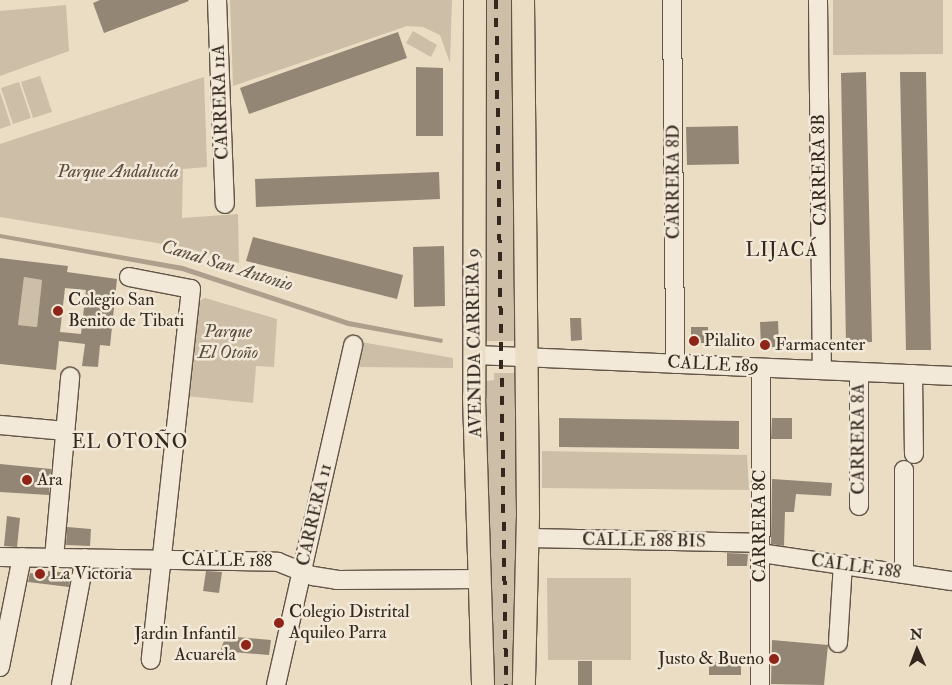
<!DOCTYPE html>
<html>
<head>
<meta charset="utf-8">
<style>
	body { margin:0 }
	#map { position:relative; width:952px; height:685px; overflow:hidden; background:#ebddc3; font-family:"IM FELL Double Pica",serif }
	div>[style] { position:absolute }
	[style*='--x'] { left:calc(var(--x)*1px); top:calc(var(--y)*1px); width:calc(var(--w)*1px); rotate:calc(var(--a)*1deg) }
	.green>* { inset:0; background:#ccbea7 }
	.water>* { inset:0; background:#ad9f8b }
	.building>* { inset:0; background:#938674 }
	.roads { filter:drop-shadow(1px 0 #625447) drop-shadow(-1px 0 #625447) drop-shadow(0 1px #625447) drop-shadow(0 -1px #625447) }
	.minor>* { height:18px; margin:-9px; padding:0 9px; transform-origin:9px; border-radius:9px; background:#f2e9d8 }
	.major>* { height:22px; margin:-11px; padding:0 11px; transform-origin:11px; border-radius:11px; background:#ebddc3 }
	.rail>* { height:4px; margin-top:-2px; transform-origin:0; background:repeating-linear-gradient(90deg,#34271e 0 9px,transparent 0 18px) }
	.dots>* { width:14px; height:14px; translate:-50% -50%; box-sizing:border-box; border:2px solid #f2e9d8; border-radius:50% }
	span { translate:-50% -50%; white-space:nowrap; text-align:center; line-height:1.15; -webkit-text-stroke:5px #f2e9d8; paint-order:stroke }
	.street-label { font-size:18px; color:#34271e }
	.park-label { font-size:18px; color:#5a4d40; font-style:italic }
	.poi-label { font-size:18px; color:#34271e }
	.left { translate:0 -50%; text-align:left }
	.right { translate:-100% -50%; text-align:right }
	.neighbourhood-label { font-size:19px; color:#34271e; letter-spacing:1px }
	.water-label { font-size:19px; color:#584b3f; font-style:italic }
	.north { position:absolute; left:892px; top:625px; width:50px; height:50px; -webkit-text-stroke:4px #f2e9d8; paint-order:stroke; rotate:358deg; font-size:14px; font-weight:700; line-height:20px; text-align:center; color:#34271e }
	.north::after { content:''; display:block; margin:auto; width:18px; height:22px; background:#34271e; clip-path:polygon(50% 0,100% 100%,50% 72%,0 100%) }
</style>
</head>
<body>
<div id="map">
	<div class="green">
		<i style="clip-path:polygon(230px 0,452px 0,450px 63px,440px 35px,423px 27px,407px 26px,233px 86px)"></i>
		<i style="clip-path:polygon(484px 0,515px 0,520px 341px,483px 341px)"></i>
		<i style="clip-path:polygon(833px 0,943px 0,943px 54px,833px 55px)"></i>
		<i style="clip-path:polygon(66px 5px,69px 51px,0 76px,0 11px)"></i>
		<i style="clip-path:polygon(413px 31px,437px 45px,431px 57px,406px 43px)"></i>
		<i style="clip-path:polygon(40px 76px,52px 112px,33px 118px,21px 82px)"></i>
		<i style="clip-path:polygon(204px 77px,207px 167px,183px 169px,182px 218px,238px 214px,239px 263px,187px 248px,0 217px,0 144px)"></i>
		<i style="clip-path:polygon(19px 82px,31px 118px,13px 124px,1px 88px)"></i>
		<i style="clip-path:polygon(0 92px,11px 125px,0 129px)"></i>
		<i style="clip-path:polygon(24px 277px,42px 280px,37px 327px,18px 325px)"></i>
		<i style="clip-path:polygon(205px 298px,277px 319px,274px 367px,256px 366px,253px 403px,187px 396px,197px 302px)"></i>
		<i style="clip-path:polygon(361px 342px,453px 358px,453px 368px,359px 367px)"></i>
		<i style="clip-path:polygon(494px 373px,517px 373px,516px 685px,493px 685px,486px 381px,494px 380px)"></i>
		<i style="clip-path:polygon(542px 451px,747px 455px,749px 490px,542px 488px)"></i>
		<i style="clip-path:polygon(547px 578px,631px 578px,631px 660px,548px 660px)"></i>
	</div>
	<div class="water">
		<i style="clip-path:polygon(0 234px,183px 266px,349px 321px,443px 339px,442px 343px,348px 326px,182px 271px,0 238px)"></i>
	</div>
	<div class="building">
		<i style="clip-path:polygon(100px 0,188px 0,189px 1px,104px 33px,93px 3px)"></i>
		<i style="clip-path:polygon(398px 32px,407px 58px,249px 114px,240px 88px)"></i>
		<i style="clip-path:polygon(416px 67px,443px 68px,443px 136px,416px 136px)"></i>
		<i style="clip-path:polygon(866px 72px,872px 342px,846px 343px,841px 73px)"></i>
		<i style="clip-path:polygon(900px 72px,926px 72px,931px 350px,906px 350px)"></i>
		<i style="clip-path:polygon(738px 126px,739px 164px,687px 165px,686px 127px)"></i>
		<i style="clip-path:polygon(439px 172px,440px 199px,256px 207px,255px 179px)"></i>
		<i style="clip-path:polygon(253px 237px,403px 275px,397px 299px,246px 261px)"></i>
		<i style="clip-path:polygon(444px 246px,445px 306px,414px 307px,413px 247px)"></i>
		<i style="clip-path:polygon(evenodd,0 258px,68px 266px,67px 272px,117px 279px,110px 346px,100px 345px,98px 367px,82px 366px,85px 344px,59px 341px,56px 370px,0 364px,0 258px,24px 277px,42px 280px,37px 327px,18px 325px,24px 277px,0 258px,65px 288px,86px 290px,81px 334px,60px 332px,65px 288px)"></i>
		<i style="clip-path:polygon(570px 318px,581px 318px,582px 340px,571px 341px)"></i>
		<i style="clip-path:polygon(778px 321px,779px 347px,761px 347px,760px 322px)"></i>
		<i style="clip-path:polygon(691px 327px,708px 327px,708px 343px,691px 343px)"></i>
		<i style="clip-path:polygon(559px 418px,739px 421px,739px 449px,559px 447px)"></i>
		<i style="clip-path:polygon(772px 418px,792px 418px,792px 439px,771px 439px)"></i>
		<i style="clip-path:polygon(0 464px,51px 469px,49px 495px,0 492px)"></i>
		<i style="clip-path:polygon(772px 479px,832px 483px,831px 496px,796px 494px,794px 512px,785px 512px,784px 546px,771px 544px)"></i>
		<i style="clip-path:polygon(7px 516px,20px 518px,17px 547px,4px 546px)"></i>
		<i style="clip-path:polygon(67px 527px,91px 529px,90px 546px,66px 545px)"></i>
		<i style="clip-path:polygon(727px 553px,748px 554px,747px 566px,727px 566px)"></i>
		<i style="clip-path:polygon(48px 571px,71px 573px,69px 587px,28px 582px,30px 573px,48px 576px)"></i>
		<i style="clip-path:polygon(206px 571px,222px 572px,219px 593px,203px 591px)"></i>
		<i style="clip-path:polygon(226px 636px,271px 640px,269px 655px,220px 651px)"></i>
		<i style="clip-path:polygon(772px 640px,828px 645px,824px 685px,771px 684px)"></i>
		<i style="clip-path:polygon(578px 661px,592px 661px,592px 685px,578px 685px)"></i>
		<i style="clip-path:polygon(709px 662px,741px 662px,741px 675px,709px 675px)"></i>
	</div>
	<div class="roads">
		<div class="minor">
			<i style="--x:217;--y:0;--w:204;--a:87.8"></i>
			<i style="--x:672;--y:0;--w:364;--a:89.5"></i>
			<i style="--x:818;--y:0;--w:370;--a:89.4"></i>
			<i style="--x:129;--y:277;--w:63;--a:11"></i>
			<i style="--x:191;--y:289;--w:373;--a:96.2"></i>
			<i style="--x:474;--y:355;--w:478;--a:2.5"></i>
			<i style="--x:913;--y:374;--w:80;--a:89.3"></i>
			<i style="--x:0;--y:425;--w:65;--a:5.3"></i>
			<i style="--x:904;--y:470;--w:104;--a:90"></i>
			<i style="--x:859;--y:506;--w:134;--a:-90"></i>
			<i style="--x:527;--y:538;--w:233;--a:1.2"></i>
			<i style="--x:760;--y:553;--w:194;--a:8.3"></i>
			<i style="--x:0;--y:557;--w:278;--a:1"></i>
			<i style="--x:278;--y:562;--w:38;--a:22"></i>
			<i style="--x:313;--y:576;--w:24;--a:9"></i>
			<i style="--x:337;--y:580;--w:144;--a:-0.4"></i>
			<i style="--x:54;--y:558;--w:182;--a:-84.9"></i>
			<i style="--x:838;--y:643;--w:79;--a:-86.4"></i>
			<i style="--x:0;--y:667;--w:112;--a:-78.7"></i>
			<i style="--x:61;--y:685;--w:129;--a:-79.3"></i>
			<i style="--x:276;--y:685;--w:349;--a:-77.2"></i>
			<i style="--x:760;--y:685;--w:317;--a:-89.8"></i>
		</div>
		<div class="major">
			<i style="--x:475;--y:0;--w:397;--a:90.1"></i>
			<i style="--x:474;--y:397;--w:288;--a:88.2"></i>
			<i style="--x:523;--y:0;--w:516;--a:89.44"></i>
			<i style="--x:528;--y:516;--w:169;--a:91.4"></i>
		</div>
	</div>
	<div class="rail">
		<i style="--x:496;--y:0;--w:685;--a:89.16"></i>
	</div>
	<div class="dots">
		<i style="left:58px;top:311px;background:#8f2418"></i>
		<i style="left:694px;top:341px;background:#8f2418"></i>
		<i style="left:765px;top:345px;background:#8f2418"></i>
		<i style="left:27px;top:480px;background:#8f2418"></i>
		<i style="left:40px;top:574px;background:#8f2418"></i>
		<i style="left:279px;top:623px;background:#8f2418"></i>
		<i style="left:246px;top:645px;background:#8f2418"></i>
		<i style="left:774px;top:659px;background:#8f2418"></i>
	</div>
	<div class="street-label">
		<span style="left:221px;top:102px;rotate:-92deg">CARRERA 11A</span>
		<span style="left:820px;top:170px;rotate:-91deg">CARRERA 8B</span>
		<span style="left:674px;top:182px;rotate:-90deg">CARRERA 8D</span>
		<span style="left:475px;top:343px;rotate:-91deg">AVENIDA CARRERA 9</span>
		<span style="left:713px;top:365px;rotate:3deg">CALLE 189</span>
		<span style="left:859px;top:439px;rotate:-90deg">CARRERA 8A</span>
		<span style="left:315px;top:515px;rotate:-77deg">CARRERA 11</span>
		<span style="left:760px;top:526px;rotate:-90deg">CARRERA 8C</span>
		<span style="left:644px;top:541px;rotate:1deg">CALLE 188 BIS</span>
		<span style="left:227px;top:561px;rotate:1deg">CALLE 188</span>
		<span style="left:856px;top:567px;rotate:8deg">CALLE 188</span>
	</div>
	<div class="park-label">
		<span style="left:118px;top:172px">Parque Andalucía</span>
		<span style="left:228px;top:343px">Parque<br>El Otoño</span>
	</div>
	<div class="poi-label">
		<span class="left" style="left:68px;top:311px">Colegio San<br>Benito de Tibati</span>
		<span class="left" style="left:704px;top:341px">Pilalito</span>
		<span class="left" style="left:775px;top:345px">Farmacenter</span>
		<span class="left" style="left:37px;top:480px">Ara</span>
		<span class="left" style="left:50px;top:574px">La Victoria</span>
		<span class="left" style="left:289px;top:623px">Colegio Distrital<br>Aquileo Parra</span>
		<span class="right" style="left:236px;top:645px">Jardin Infantil<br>Acuarela</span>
		<span class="right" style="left:764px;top:659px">Justo &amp; Bueno</span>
	</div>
	<div class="neighbourhood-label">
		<span style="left:782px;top:251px">LIJACÁ</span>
		<span style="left:130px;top:443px">EL OTOÑO</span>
	</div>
	<div class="water-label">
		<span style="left:227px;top:266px;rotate:17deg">Canal San Antonio</span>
	</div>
	<div class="north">N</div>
</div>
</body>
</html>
